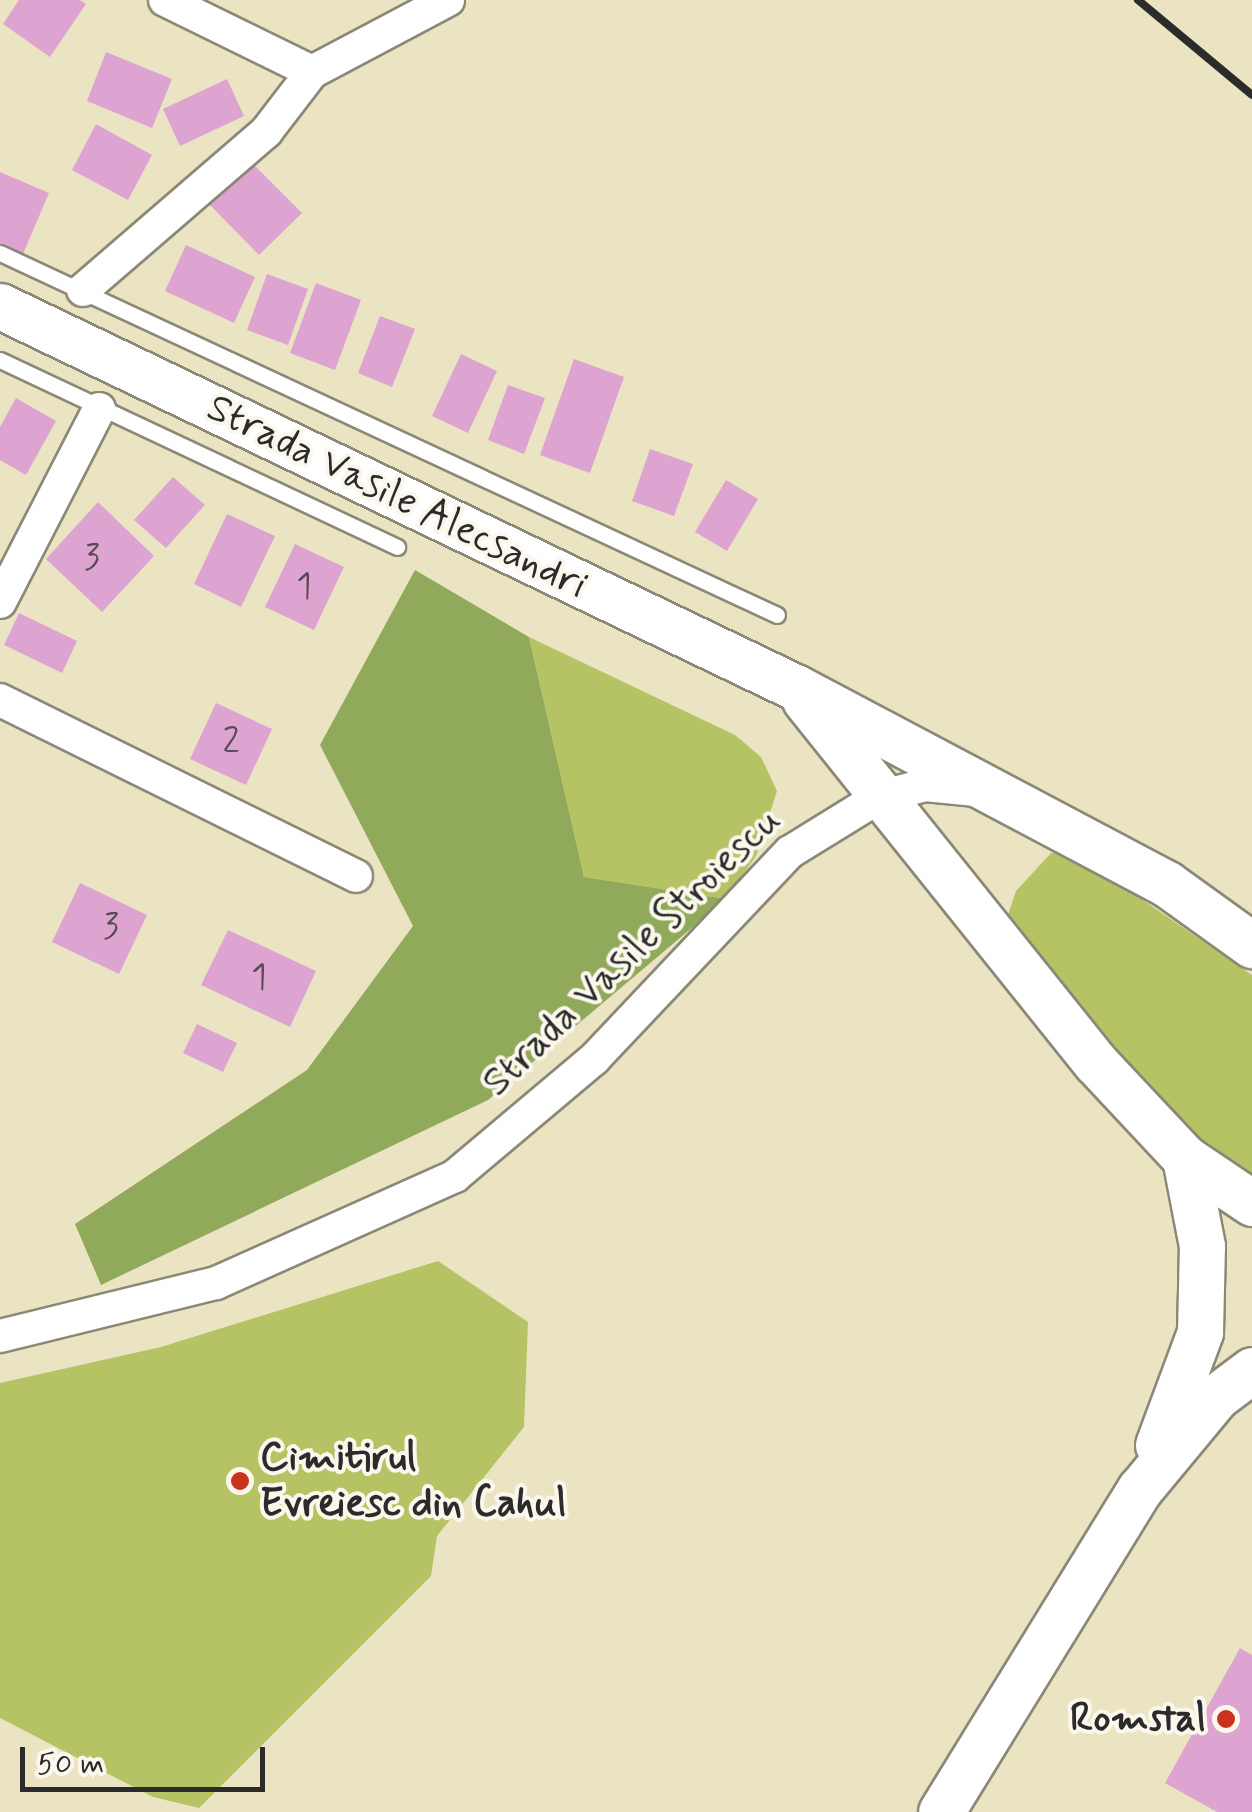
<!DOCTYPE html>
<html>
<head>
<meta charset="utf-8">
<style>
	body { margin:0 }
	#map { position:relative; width:1252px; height:1812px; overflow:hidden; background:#ebe4c3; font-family:Mynerve,sans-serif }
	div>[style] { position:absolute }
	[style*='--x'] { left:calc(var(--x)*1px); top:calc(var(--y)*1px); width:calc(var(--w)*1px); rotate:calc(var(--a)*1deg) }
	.green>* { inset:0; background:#b6c365 }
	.forest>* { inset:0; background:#90a95a }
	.building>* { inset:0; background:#dda4d1 }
	.roads { filter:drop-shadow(2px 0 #8b8877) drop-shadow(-2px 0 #8b8877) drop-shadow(0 2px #8b8877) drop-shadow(0 -2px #8b8877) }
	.lane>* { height:15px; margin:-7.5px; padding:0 7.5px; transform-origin:7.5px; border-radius:7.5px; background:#fff }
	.street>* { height:32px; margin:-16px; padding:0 16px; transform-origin:16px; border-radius:16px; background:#fff }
	.secondary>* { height:45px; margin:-22.5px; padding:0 22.5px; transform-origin:22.5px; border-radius:22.5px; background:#fff }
	.rail>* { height:8px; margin:-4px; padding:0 4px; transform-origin:4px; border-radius:4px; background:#2b2b2b }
	.dots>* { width:28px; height:28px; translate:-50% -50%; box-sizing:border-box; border:5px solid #fbf7ec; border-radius:50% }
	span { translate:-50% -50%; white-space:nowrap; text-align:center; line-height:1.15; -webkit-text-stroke:8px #fbf7ec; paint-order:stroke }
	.number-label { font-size:35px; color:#584954 }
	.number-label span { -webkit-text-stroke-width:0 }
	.street-label { font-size:40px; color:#2b2b2b }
	.poi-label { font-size:40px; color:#2b2b2b; font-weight:700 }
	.left { translate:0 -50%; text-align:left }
	.right { translate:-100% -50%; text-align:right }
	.scale { position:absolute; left:20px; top:1747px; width:245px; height:45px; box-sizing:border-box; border:5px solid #2b2b2b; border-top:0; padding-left:12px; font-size:30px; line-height:35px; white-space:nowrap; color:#2b2b2b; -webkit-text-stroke:8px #fbf7ec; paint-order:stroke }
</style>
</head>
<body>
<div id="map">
	<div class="green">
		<i style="clip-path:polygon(529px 637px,735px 735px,761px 757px,777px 791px,756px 856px,726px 899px,584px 877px)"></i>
		<i style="clip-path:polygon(1051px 853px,1076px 854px,1252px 975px,1252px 1175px,1238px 1179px,1119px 1063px,1015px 932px,1008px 915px,1016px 891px)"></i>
		<i style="clip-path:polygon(438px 1261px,528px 1322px,524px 1427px,437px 1536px,431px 1576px,199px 1808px,153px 1797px,0 1718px,0 1383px,161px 1347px)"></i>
	</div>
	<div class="forest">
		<i style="clip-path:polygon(415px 570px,529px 637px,584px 877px,726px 899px,488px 1100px,101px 1285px,75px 1224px,307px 1070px,413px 926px,320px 745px)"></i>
	</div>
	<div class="building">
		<i style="clip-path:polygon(19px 0,80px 0,86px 4px,50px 57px,3px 24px)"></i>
		<i style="clip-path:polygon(106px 52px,172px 79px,152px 128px,87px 101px)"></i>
		<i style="clip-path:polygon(227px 79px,244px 116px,180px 146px,163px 109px)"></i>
		<i style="clip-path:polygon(96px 124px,152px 155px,128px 200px,72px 170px)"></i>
		<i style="clip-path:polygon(251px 162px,302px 213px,259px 255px,209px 204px)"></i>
		<i style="clip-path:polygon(0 172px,49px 193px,23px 254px,0 244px)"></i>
		<i style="clip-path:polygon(186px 245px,255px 277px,234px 323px,165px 291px)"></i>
		<i style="clip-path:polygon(267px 274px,308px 289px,288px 345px,247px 330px)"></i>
		<i style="clip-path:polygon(316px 283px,361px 300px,335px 370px,290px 353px)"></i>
		<i style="clip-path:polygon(380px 316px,415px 329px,392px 387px,358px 373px)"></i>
		<i style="clip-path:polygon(461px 354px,497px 371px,468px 433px,432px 416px)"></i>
		<i style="clip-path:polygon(574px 359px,624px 377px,590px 473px,540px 455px)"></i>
		<i style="clip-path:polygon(508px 385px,545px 398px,524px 454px,488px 440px)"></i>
		<i style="clip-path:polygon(16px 398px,56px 421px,26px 475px,0 460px,0 427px)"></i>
		<i style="clip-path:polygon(650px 449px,693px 464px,674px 516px,632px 501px)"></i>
		<i style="clip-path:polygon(173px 477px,205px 505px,166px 548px,134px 520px)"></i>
		<i style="clip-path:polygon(726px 480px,758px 499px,727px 551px,695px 532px)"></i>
		<i style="clip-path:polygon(98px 502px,154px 556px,102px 612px,46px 559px)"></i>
		<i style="clip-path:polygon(227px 514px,275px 536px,241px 607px,194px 584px)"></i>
		<i style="clip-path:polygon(295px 544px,344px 567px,314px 630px,265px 607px)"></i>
		<i style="clip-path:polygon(19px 613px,77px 641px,62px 673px,4px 645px)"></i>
		<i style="clip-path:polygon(216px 703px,272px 729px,246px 785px,190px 759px)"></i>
		<i style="clip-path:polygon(80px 883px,147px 915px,119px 974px,52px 942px)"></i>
		<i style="clip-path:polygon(228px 930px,316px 971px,290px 1027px,201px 985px)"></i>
		<i style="clip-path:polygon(197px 1024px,237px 1043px,223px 1072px,183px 1053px)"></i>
		<i style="clip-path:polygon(1240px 1648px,1252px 1655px,1252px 1812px,1217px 1812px,1165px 1783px)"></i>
	</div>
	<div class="roads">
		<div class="lane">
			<i style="--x:0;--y:253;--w:857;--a:24.98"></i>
			<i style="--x:0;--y:360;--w:439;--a:25.2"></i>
		</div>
		<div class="street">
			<i style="--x:165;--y:0;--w:164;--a:26.1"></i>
			<i style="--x:83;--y:290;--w:242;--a:-40.8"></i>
			<i style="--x:266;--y:132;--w:76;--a:-52.5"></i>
			<i style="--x:312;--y:72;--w:154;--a:-27.9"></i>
			<i style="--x:0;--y:602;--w:217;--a:-62.8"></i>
			<i style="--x:0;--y:700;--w:397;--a:26.3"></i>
			<i style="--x:0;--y:1336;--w:222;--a:-13.8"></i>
			<i style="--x:216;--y:1283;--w:262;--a:-24.1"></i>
			<i style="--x:455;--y:1176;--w:182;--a:-40.1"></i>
			<i style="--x:594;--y:1059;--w:285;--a:-46.6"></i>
			<i style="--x:790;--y:852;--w:105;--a:-31.7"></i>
			<i style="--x:879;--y:797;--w:48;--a:-14.6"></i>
			<i style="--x:925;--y:785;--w:51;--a:5.6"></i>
		</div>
		<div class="secondary">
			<i style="--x:0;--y:306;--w:882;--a:25.61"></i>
			<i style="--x:795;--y:687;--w:421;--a:27.9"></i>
			<i style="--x:1167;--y:884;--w:105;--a:35.7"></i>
			<i style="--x:805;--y:700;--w:465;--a:51.3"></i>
			<i style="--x:1096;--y:1063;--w:130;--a:46.9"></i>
			<i style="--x:1185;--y:1158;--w:81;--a:33.9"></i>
			<i style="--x:1158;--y:1445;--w:121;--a:-69.6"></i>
			<i style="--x:1200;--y:1332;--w:86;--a:-88.7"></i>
			<i style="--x:1202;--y:1246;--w:90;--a:-100.9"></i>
			<i style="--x:941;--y:1812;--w:379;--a:-58.4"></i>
			<i style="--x:1140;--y:1489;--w:119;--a:-50.4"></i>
			<i style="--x:1216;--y:1397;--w:45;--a:-36.9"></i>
		</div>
	</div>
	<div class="rail">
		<i style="--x:1138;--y:0;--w:148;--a:39.8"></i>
	</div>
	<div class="dots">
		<i style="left:240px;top:1481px;background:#c8321e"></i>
		<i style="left:1226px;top:1719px;background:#c8321e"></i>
	</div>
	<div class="number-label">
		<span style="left:92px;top:558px">3</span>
		<span style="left:304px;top:587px">1</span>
		<span style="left:231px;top:742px">2</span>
		<span style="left:111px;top:927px">3</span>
		<span style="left:259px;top:978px">1</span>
	</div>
	<div class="street-label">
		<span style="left:397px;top:497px;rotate:26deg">Strada Vasile Alecsandri</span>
		<span style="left:632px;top:952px;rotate:-44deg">Strada Vasile Stroiescu</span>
	</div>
	<div class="poi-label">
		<span class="left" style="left:260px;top:1481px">Cimitirul<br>Evreiesc din Cahul</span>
		<span class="right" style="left:1206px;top:1719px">Romstal</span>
	</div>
	<div class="scale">50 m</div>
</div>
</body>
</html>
